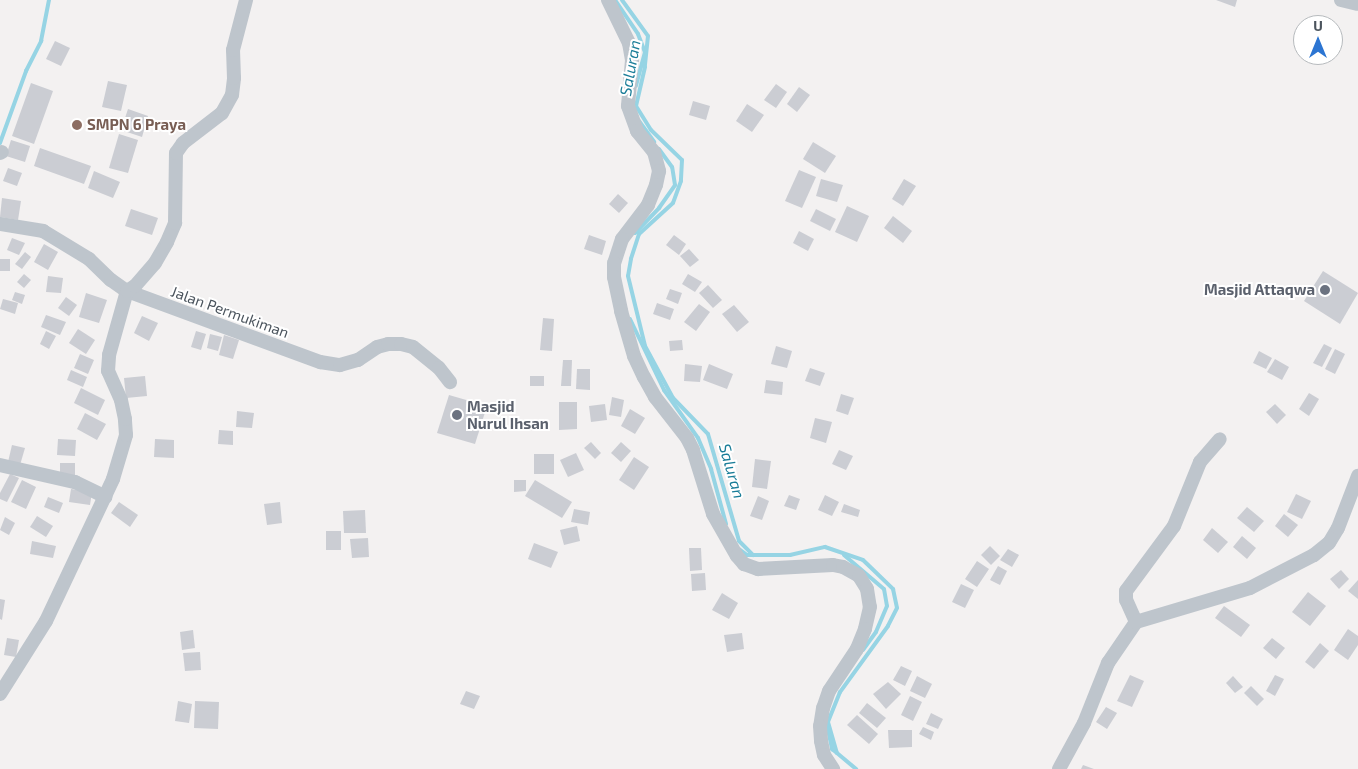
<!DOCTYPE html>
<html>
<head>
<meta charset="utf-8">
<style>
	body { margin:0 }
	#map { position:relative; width:1358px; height:769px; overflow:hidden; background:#f3f1f1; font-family:"Exo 2",sans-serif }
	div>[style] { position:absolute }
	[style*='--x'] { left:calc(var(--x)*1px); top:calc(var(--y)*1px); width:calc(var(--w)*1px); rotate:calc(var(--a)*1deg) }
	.stream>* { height:4px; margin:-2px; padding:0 2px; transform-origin:2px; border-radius:2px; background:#96d4e4 }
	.building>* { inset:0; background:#cbcdd3 }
	.minor>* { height:14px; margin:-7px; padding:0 7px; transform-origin:7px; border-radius:7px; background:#bec5cc }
	.dots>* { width:14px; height:14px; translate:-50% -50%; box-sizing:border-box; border:2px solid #fff; border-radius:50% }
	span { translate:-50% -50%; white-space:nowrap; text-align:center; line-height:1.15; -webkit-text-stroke:4px #fff; paint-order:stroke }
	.education-label { font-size:15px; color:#785e54; font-weight:700 }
	.left { translate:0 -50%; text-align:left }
	.worship-label { font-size:15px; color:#5b616d; font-weight:700 }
	.right { translate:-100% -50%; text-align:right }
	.street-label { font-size:15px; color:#4b545d }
	.water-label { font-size:16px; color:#1a7d98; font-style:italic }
	.north { position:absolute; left:1293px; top:15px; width:50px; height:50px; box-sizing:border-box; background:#fff; border:1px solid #b7bbbe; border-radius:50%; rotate:0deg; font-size:14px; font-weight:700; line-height:20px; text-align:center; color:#4b545d }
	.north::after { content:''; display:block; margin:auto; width:18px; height:22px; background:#2c75d2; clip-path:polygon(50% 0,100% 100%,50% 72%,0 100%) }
</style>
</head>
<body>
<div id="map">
	<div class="stream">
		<i style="--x:615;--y:0;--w:41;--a:55.9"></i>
		<i style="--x:638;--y:34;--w:19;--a:69"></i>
		<i style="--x:645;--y:52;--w:35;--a:105"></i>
		<i style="--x:622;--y:0;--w:44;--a:54.2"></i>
		<i style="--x:648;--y:36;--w:31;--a:96"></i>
		<i style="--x:645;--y:67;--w:40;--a:103"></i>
		<i style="--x:636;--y:106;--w:28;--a:58"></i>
		<i style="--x:651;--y:130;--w:43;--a:44.1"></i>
		<i style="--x:682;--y:160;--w:21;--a:93"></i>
		<i style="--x:681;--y:181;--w:23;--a:110"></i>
		<i style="--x:673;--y:203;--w:46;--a:137.6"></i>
		<i style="--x:639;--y:234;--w:26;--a:108"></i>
		<i style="--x:631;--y:259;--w:17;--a:100"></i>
		<i style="--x:628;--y:276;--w:72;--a:76.3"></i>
		<i style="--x:645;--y:346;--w:59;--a:61.7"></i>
		<i style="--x:673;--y:398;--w:50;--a:45.8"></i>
		<i style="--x:708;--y:434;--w:111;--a:73.8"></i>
		<i style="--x:739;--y:541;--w:20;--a:45"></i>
		<i style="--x:753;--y:555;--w:37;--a:0"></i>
		<i style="--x:790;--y:555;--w:36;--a:-13"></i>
		<i style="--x:825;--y:547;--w:40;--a:18.9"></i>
		<i style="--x:863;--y:560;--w:42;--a:44"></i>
		<i style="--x:893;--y:589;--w:19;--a:78"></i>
		<i style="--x:897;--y:608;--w:20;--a:117"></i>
		<i style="--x:888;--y:626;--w:82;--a:126"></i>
		<i style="--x:840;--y:692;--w:32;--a:112"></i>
		<i style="--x:828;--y:722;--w:32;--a:74"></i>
		<i style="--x:837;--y:753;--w:25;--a:40"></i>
		<i style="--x:639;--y:121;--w:26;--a:54"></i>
		<i style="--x:0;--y:143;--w:77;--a:-70.1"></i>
		<i style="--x:26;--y:71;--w:34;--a:-63"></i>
		<i style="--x:41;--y:41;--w:42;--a:-79"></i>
		<i style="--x:635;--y:233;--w:35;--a:-46"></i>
		<i style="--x:659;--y:208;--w:28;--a:-55"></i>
		<i style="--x:675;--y:185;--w:18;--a:-99"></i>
		<i style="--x:672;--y:167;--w:22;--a:-126"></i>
		<i style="--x:630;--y:319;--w:79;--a:64.4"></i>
		<i style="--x:664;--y:390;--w:59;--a:54.7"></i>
		<i style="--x:698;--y:438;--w:34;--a:67"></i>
		<i style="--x:711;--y:469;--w:57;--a:74.7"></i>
		<i style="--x:739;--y:549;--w:10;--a:37"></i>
		<i style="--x:747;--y:555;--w:6;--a:0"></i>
		<i style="--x:844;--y:555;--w:52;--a:40.4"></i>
		<i style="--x:884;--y:589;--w:17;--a:80"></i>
		<i style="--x:887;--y:606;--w:28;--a:113"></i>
		<i style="--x:876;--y:632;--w:22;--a:126"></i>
		<i style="--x:827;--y:725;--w:25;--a:78"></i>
		<i style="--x:832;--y:749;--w:6;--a:39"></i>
	</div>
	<div class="building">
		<i style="clip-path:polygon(1216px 0,1237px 0,1235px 7px)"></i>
		<i style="clip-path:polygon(55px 41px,70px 48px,61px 66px,46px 59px)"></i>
		<i style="clip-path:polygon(108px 81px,127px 85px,121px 111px,102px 107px)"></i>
		<i style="clip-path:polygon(31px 83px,53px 91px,34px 144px,12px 136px)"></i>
		<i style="clip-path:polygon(776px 84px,787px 92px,776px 108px,764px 100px)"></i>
		<i style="clip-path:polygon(799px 87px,810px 95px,797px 112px,787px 104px)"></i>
		<i style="clip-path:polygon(693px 101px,710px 106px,706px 120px,689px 115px)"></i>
		<i style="clip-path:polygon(747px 104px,764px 115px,752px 132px,736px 121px)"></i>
		<i style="clip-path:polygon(128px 109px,148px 116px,142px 137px,121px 130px)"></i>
		<i style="clip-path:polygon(119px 134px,138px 140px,128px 173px,109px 168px)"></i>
		<i style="clip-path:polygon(11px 140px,30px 146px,25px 162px,6px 156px)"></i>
		<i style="clip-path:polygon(813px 142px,836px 156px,825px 173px,803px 159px)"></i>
		<i style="clip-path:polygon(40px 148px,91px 166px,84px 184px,34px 166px)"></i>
		<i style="clip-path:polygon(8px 168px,22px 173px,17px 186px,3px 181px)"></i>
		<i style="clip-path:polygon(799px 170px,816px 177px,802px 208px,785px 201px)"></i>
		<i style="clip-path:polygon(94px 171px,120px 182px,113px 198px,88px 188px)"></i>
		<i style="clip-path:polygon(821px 179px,843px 185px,837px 202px,816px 196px)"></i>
		<i style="clip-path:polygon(904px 179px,916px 186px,903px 206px,892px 199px)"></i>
		<i style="clip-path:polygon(618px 194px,628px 203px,619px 213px,609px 204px)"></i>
		<i style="clip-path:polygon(2px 198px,21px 201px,18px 220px,0 217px)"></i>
		<i style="clip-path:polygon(847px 206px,869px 216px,857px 242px,835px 232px)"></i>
		<i style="clip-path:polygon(131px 209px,158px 218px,152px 235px,125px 226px)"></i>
		<i style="clip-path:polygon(816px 209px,836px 219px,830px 231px,810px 221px)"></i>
		<i style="clip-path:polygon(893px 216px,912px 231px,903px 243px,884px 228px)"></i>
		<i style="clip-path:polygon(799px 231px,814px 239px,808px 251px,793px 243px)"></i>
		<i style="clip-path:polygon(589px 235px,606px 241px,602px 255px,584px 249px)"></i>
		<i style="clip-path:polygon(674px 235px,686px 244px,679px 255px,666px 245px)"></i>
		<i style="clip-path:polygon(12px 238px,25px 243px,19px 255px,7px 250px)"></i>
		<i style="clip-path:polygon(44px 244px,58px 252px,48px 270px,34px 262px)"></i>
		<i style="clip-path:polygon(689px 249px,699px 260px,690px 267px,680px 256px)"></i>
		<i style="clip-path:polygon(25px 252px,31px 257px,22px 269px,15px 264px)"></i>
		<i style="clip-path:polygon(0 259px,10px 259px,10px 271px,0 271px)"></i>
		<i style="clip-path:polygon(1323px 271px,1358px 293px,1340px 324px,1304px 301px)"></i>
		<i style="clip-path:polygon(24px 274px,31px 280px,24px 288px,17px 282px)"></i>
		<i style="clip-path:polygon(688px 274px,702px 282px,695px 292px,682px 284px)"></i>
		<i style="clip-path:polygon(48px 276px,63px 278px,61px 293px,46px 292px)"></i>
		<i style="clip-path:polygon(708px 285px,722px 300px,713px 308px,699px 293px)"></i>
		<i style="clip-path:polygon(670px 289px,682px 293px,678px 304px,666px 299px)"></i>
		<i style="clip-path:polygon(15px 292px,25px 295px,22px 304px,12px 300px)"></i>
		<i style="clip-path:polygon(86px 293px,107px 300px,99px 323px,79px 317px)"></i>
		<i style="clip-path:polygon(66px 297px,77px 305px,69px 316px,58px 308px)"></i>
		<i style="clip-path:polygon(3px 299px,18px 303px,15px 314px,0 309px)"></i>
		<i style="clip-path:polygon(657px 303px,674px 309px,670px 320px,653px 314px)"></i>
		<i style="clip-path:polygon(699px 304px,710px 312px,696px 331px,684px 322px)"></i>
		<i style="clip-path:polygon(734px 305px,749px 322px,737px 332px,722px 314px)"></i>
		<i style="clip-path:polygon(46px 315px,66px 322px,60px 335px,41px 327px)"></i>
		<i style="clip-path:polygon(142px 316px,158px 323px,149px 341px,134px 333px)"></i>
		<i style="clip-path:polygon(543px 318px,554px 319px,552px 351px,540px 350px)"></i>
		<i style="clip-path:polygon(78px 329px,95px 340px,86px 354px,69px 343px)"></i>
		<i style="clip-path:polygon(46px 331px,56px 336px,49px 349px,40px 344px)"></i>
		<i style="clip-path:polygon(196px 331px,206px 334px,201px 350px,191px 347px)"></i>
		<i style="clip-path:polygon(210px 334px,222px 337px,218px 351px,207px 348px)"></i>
		<i style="clip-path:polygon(224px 335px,239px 340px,233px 359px,219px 355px)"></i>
		<i style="clip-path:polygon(682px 340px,683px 350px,670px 351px,669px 341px)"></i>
		<i style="clip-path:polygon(1324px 344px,1332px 348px,1322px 367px,1313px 363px)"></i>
		<i style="clip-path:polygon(776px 346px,792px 351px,787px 368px,771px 364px)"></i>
		<i style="clip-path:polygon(1335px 349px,1345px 354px,1335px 374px,1325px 369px)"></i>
		<i style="clip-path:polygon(1259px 351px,1272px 358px,1266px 369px,1253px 363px)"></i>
		<i style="clip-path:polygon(80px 354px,94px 360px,88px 374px,74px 368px)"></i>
		<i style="clip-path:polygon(1275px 359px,1289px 367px,1282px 380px,1267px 372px)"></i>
		<i style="clip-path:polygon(563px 360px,572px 360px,571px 386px,561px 386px)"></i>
		<i style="clip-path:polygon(685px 364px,702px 366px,700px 382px,684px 381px)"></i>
		<i style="clip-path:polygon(709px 364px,733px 374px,727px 389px,703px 380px)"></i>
		<i style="clip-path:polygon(810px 368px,825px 373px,820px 386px,805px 381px)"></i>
		<i style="clip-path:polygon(577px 369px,590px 369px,590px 390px,576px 389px)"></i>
		<i style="clip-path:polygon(71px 370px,87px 377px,83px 387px,67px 380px)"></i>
		<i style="clip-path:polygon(145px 376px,147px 396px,126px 398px,124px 378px)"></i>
		<i style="clip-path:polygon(530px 376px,544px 376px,544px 386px,530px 386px)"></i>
		<i style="clip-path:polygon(766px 380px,783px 382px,782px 395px,764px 393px)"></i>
		<i style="clip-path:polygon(81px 388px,105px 400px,98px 415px,74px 403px)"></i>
		<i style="clip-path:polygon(1309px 393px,1319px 399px,1309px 416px,1299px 409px)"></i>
		<i style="clip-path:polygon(841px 394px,854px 398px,848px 415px,836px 411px)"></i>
		<i style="clip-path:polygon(449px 395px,487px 406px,475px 444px,437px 433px)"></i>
		<i style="clip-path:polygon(612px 397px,624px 400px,621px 417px,609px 415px)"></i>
		<i style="clip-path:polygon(559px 402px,577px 402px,577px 429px,559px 430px)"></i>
		<i style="clip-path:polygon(605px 404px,607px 420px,591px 422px,589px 406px)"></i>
		<i style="clip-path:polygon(1275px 404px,1286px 415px,1277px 424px,1266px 412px)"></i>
		<i style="clip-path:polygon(630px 409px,645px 418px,635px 434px,621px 426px)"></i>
		<i style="clip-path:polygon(237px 411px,254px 413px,252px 428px,236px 427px)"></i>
		<i style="clip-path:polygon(85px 413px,106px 424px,97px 440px,77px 429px)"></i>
		<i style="clip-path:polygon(815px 418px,832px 422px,826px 443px,810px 438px)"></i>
		<i style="clip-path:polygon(219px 430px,233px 431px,233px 445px,218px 444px)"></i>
		<i style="clip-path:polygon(58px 439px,76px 440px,75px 456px,57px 455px)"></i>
		<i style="clip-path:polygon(155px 439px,174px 440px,174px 458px,154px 457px)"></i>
		<i style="clip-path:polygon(591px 442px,601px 453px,595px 459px,584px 448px)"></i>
		<i style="clip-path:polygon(621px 442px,631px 451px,621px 462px,611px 453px)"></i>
		<i style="clip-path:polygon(12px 445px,25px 448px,20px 465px,8px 462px)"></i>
		<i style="clip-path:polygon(839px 450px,853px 456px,846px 470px,832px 464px)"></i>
		<i style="clip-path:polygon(576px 453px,584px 470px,568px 477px,560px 460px)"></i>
		<i style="clip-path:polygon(534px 454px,554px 454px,554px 474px,534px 474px)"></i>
		<i style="clip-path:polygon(634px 457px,649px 467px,634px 490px,619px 480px)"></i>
		<i style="clip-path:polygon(755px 459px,771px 461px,767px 489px,752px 487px)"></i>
		<i style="clip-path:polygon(60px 463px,75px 463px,75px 478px,60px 478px)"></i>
		<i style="clip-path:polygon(10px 474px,19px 478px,7px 502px,0 499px,0 493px)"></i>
		<i style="clip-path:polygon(22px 480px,36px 487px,26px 509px,11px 502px)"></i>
		<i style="clip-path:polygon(514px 480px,526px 480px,526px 491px,514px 492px)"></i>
		<i style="clip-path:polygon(535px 480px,572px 502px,562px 518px,525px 496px)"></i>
		<i style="clip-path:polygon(71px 489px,92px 492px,90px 505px,69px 502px)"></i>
		<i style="clip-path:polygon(1296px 494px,1311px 501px,1302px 519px,1287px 512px)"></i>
		<i style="clip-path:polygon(789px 495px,800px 499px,796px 510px,784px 506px)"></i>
		<i style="clip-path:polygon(825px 495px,839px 502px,832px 516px,818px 510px)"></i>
		<i style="clip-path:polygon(758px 496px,769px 501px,762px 520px,750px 516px)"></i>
		<i style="clip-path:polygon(48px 497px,63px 503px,59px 513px,44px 507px)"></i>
		<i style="clip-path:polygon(119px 502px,138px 515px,130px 527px,111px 513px)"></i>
		<i style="clip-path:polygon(280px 502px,282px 523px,267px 525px,264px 504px)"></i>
		<i style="clip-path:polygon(844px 504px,860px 510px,858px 517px,841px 512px)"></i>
		<i style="clip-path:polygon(1247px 507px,1264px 521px,1254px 532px,1237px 518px)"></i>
		<i style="clip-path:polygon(574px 509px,590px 512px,588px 525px,571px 522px)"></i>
		<i style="clip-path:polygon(365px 510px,366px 533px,344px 533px,343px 511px)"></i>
		<i style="clip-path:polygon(1284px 514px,1298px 525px,1288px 537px,1275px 526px)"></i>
		<i style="clip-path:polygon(37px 516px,53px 526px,46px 537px,30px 527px)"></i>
		<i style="clip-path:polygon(5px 517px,15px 523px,9px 535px,0 530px)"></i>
		<i style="clip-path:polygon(577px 526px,580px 541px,564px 545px,560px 530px)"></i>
		<i style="clip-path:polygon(1212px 528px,1228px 542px,1218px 553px,1203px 540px)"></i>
		<i style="clip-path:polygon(326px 531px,341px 531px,341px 550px,326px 550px)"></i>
		<i style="clip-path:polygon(1242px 536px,1256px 548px,1247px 559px,1233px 547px)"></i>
		<i style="clip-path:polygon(368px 538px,369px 557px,352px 558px,350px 539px)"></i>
		<i style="clip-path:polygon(32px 541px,56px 546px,53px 558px,30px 554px)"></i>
		<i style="clip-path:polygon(534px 543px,558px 552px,551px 568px,528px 559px)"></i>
		<i style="clip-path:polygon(990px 546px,1000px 556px,991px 565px,981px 555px)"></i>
		<i style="clip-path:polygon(689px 548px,701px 548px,702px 570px,690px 571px)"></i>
		<i style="clip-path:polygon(1008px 549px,1019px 555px,1012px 567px,1000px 560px)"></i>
		<i style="clip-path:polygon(977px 561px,989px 569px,977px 587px,965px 579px)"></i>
		<i style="clip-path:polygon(998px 566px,1007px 571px,1000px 585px,990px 580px)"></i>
		<i style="clip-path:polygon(1341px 570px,1349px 579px,1339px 589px,1330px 579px)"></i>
		<i style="clip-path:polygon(705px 573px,706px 590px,692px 591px,691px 574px)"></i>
		<i style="clip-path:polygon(1358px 580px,1358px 599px,1348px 591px)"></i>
		<i style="clip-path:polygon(961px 584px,974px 590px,965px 608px,952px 602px)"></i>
		<i style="clip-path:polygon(1308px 592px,1326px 606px,1310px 626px,1292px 612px)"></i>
		<i style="clip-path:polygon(722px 593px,738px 603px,729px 619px,712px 610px)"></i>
		<i style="clip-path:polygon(0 599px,5px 600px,2px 620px,0 619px)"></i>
		<i style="clip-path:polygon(1224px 606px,1250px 625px,1241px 637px,1215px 618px)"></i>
		<i style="clip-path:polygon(1348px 629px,1358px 636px,1358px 645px,1348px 660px,1334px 650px)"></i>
		<i style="clip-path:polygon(193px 630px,195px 648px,182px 650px,180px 632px)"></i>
		<i style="clip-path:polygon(742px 633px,744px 649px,727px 652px,724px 635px)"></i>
		<i style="clip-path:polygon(7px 638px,19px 640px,16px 657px,4px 655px)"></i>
		<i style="clip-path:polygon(1272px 638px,1285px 648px,1276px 659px,1263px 648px)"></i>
		<i style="clip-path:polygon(1320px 643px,1329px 651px,1314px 669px,1305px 662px)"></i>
		<i style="clip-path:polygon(200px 652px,201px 670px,185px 671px,183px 653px)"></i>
		<i style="clip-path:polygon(901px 666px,912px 671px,905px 686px,893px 680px)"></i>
		<i style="clip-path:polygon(1130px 675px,1144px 681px,1132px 707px,1117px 701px)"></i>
		<i style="clip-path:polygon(1275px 675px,1284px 679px,1275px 696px,1266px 691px)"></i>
		<i style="clip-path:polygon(917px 676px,932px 684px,925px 698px,910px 691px)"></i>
		<i style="clip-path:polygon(1233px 676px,1243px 687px,1235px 693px,1226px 683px)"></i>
		<i style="clip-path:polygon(888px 682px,901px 694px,886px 709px,873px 694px)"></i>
		<i style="clip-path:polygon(1251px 686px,1264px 699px,1257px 706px,1244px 693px)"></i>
		<i style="clip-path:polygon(466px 691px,480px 696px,474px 709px,460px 704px)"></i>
		<i style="clip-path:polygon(910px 696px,922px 702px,913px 721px,901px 715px)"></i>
		<i style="clip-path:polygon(178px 701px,192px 704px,189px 723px,175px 721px)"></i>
		<i style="clip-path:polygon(195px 701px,219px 702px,218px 729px,194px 728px)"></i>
		<i style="clip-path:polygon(867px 703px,886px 718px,877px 728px,859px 713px)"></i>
		<i style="clip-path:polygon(1106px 707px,1117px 713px,1107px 729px,1096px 722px)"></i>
		<i style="clip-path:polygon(931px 713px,943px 719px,938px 729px,926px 724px)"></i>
		<i style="clip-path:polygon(857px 715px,878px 734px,869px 744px,847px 725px)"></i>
		<i style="clip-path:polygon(923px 727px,934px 732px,931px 740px,919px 734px)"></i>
		<i style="clip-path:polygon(888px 730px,912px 730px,912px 747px,889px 748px)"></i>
		<i style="clip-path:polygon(1083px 765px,1094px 769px,1081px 769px)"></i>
	</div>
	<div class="minor">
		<i style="--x:608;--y:0;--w:48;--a:64"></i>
		<i style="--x:629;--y:43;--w:17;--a:80"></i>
		<i style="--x:632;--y:60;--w:46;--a:95"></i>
		<i style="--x:628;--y:106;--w:27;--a:70"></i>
		<i style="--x:637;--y:131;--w:27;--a:51"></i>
		<i style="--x:654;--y:152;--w:20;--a:75"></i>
		<i style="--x:659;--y:171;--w:14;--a:102"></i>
		<i style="--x:656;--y:185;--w:22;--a:112"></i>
		<i style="--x:648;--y:205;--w:43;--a:127.4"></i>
		<i style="--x:622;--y:239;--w:25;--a:108"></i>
		<i style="--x:614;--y:263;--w:14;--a:90"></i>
		<i style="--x:614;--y:277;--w:35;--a:78"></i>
		<i style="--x:621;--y:311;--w:47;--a:73.9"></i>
		<i style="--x:634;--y:356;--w:23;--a:65"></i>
		<i style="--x:644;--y:377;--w:23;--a:61"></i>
		<i style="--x:655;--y:397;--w:52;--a:52"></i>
		<i style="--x:687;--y:438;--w:13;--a:63"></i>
		<i style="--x:693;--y:450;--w:67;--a:72.6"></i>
		<i style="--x:713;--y:514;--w:48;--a:60.3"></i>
		<i style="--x:737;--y:556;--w:11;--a:49"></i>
		<i style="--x:744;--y:564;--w:15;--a:20"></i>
		<i style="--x:758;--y:569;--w:75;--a:-3.1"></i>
		<i style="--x:833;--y:565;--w:10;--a:11"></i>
		<i style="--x:843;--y:567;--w:18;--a:29"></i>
		<i style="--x:859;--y:576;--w:15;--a:58"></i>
		<i style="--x:867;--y:589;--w:18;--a:81"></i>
		<i style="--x:870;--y:607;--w:23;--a:103"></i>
		<i style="--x:865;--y:629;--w:22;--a:112"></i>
		<i style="--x:857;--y:649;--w:50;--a:123.7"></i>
		<i style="--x:829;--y:691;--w:18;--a:109"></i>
		<i style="--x:823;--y:708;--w:18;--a:99"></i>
		<i style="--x:820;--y:726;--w:15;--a:86"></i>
		<i style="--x:821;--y:741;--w:14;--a:78"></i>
		<i style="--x:824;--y:755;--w:17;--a:57"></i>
		<i style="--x:1341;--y:0;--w:17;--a:13"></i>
		<i style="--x:0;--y:153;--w:2;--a:-27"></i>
		<i style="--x:0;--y:224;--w:44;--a:9.2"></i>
		<i style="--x:43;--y:231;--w:54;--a:31.3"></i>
		<i style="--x:89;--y:259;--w:30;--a:44"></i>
		<i style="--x:111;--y:280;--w:19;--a:35"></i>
		<i style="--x:127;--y:291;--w:206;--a:20.2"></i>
		<i style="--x:320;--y:362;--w:20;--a:9"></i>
		<i style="--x:340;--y:365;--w:19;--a:-16"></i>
		<i style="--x:358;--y:360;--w:23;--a:-34"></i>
		<i style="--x:377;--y:347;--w:11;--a:-15"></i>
		<i style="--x:388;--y:344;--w:13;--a:0"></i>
		<i style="--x:401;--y:344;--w:12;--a:14"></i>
		<i style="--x:413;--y:347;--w:33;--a:39"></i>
		<i style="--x:439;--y:368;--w:18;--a:52"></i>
		<i style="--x:0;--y:465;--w:77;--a:12.8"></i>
		<i style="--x:75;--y:482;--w:34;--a:26"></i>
		<i style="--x:1136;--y:622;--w:24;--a:-114"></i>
		<i style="--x:1126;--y:600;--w:9;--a:-90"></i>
		<i style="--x:1126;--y:591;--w:81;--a:-53.6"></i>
		<i style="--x:1174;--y:526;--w:69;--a:-67.9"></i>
		<i style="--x:1200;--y:462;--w:30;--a:-49"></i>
		<i style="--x:0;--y:694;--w:86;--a:-57.8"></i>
		<i style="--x:46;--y:621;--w:157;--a:-64.7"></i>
		<i style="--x:113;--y:479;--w:46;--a:-73.5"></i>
		<i style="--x:126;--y:435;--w:16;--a:-94"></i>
		<i style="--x:125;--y:419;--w:19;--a:-102"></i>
		<i style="--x:121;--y:400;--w:32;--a:-114"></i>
		<i style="--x:108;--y:371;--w:16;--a:-86"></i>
		<i style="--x:109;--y:355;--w:66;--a:-74.3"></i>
		<i style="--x:127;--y:291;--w:9;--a:-32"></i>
		<i style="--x:135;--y:286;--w:30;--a:-49"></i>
		<i style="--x:155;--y:263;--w:24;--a:-60"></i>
		<i style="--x:167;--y:242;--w:21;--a:-67"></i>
		<i style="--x:175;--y:223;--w:70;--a:-89.2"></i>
		<i style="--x:176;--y:153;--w:12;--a:-55"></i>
		<i style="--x:183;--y:143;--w:49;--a:-37.6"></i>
		<i style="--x:222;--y:113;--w:21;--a:-61"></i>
		<i style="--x:232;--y:95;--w:17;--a:-83"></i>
		<i style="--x:234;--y:78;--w:28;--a:-92"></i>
		<i style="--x:233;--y:50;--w:52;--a:-75.4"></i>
		<i style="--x:1059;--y:769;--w:52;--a:-61.5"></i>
		<i style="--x:1084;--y:723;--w:65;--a:-68.2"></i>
		<i style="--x:1108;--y:663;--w:50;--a:-55.7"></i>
		<i style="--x:1136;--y:622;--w:119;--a:-16.6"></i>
		<i style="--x:1250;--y:588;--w:72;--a:-27.3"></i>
		<i style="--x:1314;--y:555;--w:19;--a:-39"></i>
		<i style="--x:1329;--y:543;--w:17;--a:-59"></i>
		<i style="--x:1338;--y:528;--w:56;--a:-69"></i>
	</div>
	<div class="dots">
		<i style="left:77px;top:125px;background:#8d6e63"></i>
		<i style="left:1325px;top:290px;background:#6b7280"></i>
		<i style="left:457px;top:415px;background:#6b7280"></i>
	</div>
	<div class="education-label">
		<span class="left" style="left:87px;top:125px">SMPN 6 Praya</span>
	</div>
	<div class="worship-label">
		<span class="right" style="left:1315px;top:290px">Masjid Attaqwa</span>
		<span class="left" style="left:467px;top:415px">Masjid<br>Nurul Ihsan</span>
	</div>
	<div class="street-label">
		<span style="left:230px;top:312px;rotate:20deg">Jalan Permukiman</span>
	</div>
	<div class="water-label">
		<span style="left:630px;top:68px;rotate:-80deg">Saluran</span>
		<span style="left:732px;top:471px;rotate:74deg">Saluran</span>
	</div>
	<div class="north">U</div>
</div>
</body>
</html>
